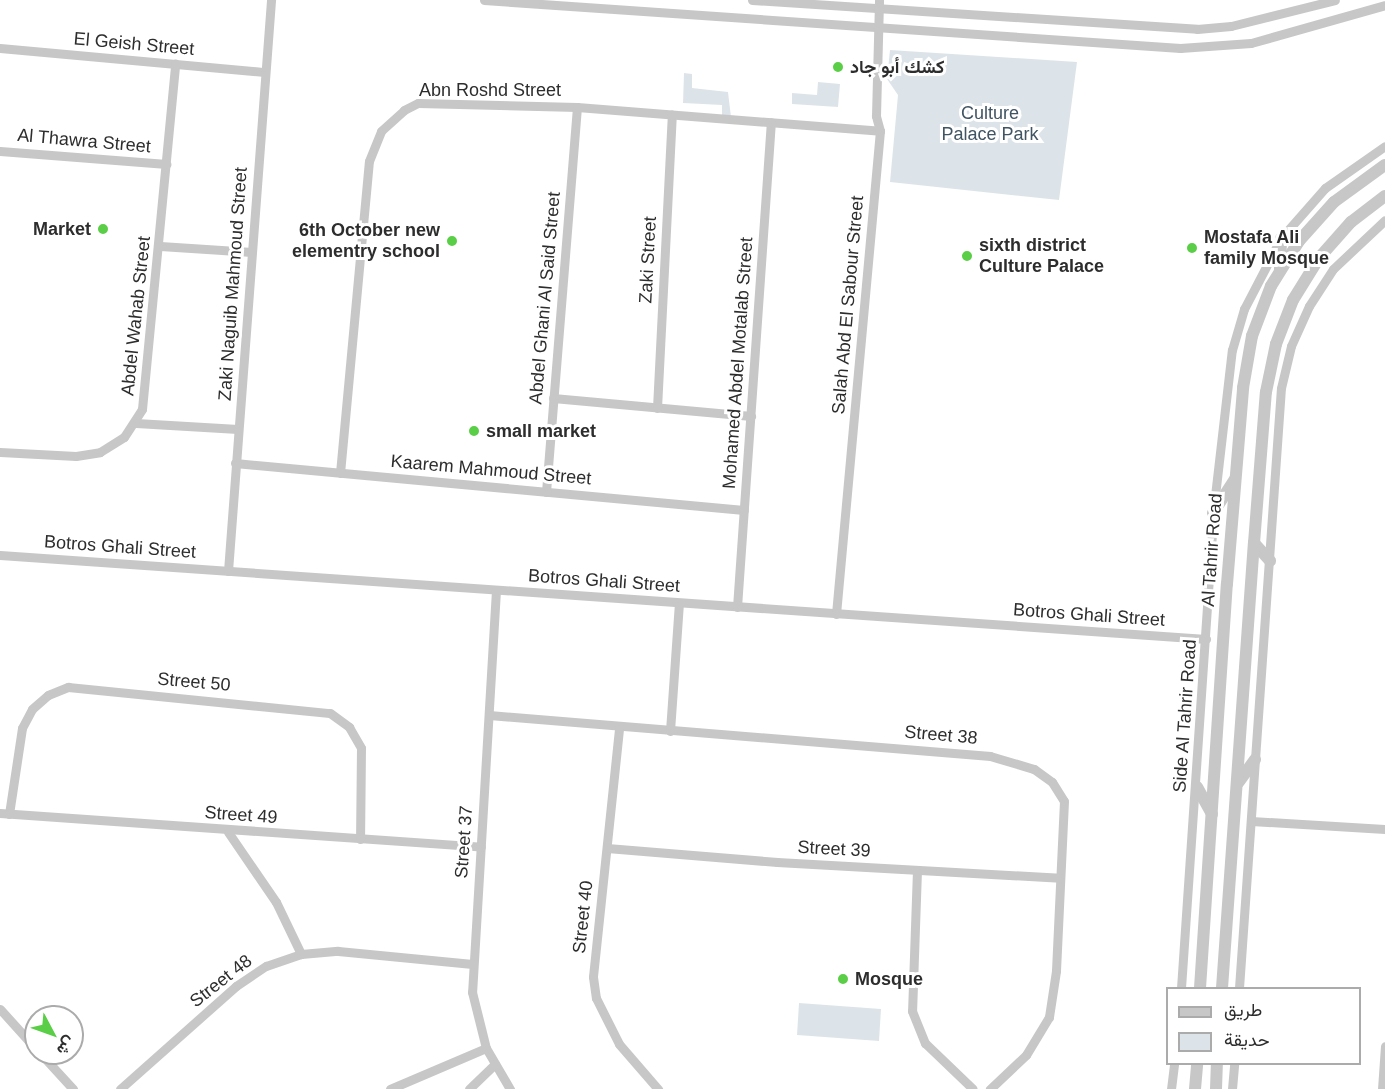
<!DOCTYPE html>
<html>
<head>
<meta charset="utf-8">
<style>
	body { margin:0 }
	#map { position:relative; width:1385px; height:1089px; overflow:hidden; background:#fff; font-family:Arial,Vazirmatn,sans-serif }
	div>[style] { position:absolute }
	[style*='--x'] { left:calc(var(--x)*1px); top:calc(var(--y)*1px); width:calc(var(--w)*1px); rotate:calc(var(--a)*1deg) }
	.green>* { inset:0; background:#dde4e9 }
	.minor>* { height:9px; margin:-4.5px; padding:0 4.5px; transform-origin:4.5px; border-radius:4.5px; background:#c7c7c7 }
	.tertiary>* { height:12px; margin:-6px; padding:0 6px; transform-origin:6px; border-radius:6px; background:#c7c7c7 }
	.dots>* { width:16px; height:16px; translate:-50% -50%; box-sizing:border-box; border:3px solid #fff; border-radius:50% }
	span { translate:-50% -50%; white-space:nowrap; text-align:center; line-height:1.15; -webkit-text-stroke:6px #fff; paint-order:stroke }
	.street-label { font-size:18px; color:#2d2d2d }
	.poi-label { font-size:18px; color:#2d2d2d; font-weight:700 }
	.left { translate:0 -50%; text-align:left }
	.right { translate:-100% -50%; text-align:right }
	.park-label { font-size:18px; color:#415463 }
	.legend { position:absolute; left:1166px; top:987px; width:195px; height:78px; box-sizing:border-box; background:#fff; border:2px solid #ababab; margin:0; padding:8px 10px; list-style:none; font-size:18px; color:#2d2d2d }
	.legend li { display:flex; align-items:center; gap:12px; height:30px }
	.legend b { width:30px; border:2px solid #ababab }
	.north { position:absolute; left:24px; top:1005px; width:60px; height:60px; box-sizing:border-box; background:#fff; border:2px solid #ababab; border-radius:50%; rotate:131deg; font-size:16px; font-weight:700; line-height:24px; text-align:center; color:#2d2d2d }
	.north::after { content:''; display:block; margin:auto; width:21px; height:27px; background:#5ace46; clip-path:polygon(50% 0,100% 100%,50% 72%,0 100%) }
</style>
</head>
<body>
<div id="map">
	<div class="green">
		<i style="clip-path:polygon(890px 50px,1077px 62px,1059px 200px,890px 182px,898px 95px,887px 79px)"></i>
		<i style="clip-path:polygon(684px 73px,692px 74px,692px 88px,728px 92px,731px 117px,722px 117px,722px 105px,683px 103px)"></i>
		<i style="clip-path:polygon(818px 82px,840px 84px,838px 107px,792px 104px,792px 93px,817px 95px)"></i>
		<i style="clip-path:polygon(799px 1003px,881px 1009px,879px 1041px,797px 1035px)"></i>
	</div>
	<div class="minor">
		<i style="--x:484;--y:0;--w:698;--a:3.95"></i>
		<i style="--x:1180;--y:48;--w:71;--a:-4"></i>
		<i style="--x:1251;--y:43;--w:139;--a:-15.8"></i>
		<i style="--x:752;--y:0;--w:446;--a:3.7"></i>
		<i style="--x:1197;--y:29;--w:34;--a:-5"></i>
		<i style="--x:1231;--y:26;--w:107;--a:-14"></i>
		<i style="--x:0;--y:48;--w:266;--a:5.2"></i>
		<i style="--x:0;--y:151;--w:167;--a:4.5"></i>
		<i style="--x:160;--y:246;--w:92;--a:3.7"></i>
		<i style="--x:553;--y:398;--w:199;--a:5.2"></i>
		<i style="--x:657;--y:408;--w:294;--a:-87.1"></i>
		<i style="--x:136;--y:423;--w:102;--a:3.4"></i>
		<i style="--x:0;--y:452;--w:76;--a:3"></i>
		<i style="--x:76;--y:456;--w:24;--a:-9"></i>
		<i style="--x:100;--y:452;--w:28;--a:-32"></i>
		<i style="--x:124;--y:437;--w:33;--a:-57"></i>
		<i style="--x:142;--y:409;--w:347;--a:-84.5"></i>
		<i style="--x:235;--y:463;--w:511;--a:5.28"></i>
		<i style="--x:340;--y:473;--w:313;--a:-84.7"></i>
		<i style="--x:369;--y:161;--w:32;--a:-68"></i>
		<i style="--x:381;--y:131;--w:31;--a:-42"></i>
		<i style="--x:404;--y:110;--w:16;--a:-27"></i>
		<i style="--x:418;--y:103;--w:159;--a:1.4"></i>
		<i style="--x:577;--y:107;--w:304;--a:4.5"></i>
		<i style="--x:546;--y:492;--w:386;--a:-85.4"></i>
		<i style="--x:0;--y:555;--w:1209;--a:3.98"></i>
		<i style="--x:228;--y:571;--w:573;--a:-85.69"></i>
		<i style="--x:496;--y:590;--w:403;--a:93.4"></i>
		<i style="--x:472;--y:992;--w:58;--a:76"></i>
		<i style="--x:486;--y:1048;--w:48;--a:59.7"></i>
		<i style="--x:737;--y:607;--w:486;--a:-86"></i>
		<i style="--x:836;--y:614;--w:485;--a:-84.8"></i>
		<i style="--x:880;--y:131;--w:16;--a:-105"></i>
		<i style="--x:876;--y:116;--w:116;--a:-88.5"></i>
		<i style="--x:489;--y:715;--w:503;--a:4.68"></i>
		<i style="--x:990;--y:756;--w:46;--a:16.5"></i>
		<i style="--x:1034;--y:769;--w:22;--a:36"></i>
		<i style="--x:1052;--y:782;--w:22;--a:58"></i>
		<i style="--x:1064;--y:801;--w:170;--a:92.7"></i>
		<i style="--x:1056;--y:971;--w:47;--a:98.7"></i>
		<i style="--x:1049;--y:1017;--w:44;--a:121.2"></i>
		<i style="--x:1026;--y:1055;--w:50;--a:136.6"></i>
		<i style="--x:619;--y:729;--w:249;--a:96"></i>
		<i style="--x:593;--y:977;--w:21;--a:82"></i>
		<i style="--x:596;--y:998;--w:51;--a:63.4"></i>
		<i style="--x:619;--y:1044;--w:60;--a:49.1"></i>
		<i style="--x:670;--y:731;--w:128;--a:-86"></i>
		<i style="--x:0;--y:813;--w:482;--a:4"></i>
		<i style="--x:9;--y:814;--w:87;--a:-81.4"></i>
		<i style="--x:22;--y:728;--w:21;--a:-62"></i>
		<i style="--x:32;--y:709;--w:21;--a:-41"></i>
		<i style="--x:48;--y:695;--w:22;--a:-22"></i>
		<i style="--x:68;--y:687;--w:263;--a:5.7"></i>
		<i style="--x:330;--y:713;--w:24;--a:36"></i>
		<i style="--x:349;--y:727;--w:24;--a:60"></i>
		<i style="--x:361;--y:748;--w:91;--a:90.6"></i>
		<i style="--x:1251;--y:821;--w:134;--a:3.4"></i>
		<i style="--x:228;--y:832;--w:85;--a:55.6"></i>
		<i style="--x:276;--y:902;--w:58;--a:64.3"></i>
		<i style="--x:607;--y:848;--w:171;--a:4.7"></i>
		<i style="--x:777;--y:862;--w:283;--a:3.2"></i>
		<i style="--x:917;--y:870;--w:141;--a:92"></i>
		<i style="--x:912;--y:1011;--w:35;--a:68"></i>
		<i style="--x:925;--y:1043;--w:66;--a:43.8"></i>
		<i style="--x:1181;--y:988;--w:476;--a:-86.1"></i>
		<i style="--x:1213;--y:513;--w:164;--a:-83.4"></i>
		<i style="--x:1232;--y:350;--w:43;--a:-73.7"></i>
		<i style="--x:1244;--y:309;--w:80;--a:-62.5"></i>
		<i style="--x:1281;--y:238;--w:67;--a:-48.7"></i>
		<i style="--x:1325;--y:188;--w:73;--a:-35"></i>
		<i style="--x:1239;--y:988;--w:601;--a:-86"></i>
		<i style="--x:1281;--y:388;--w:43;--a:-76.6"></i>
		<i style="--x:1291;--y:346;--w:44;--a:-65.8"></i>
		<i style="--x:1309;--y:306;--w:44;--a:-57"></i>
		<i style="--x:1333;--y:269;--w:71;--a:-43.3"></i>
		<i style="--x:0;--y:1009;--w:54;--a:48"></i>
		<i style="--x:40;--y:1053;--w:49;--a:47.5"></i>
		<i style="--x:120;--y:1089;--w:155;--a:-41.6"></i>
		<i style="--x:236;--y:986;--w:36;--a:-34"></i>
		<i style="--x:266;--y:966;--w:37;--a:-19"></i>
		<i style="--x:301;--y:954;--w:37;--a:-5"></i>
		<i style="--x:338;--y:951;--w:135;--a:5.5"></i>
		<i style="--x:390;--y:1089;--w:104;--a:-23.1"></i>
		<i style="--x:469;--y:1089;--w:36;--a:-44"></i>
		<i style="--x:1171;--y:1089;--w:25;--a:-83"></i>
		<i style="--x:1232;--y:1089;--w:25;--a:-85"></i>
		<i style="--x:1382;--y:1089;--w:43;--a:-86"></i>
	</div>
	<div class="tertiary">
		<i style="--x:1280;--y:269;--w:31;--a:-88"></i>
		<i style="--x:1213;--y:513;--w:40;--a:-57.1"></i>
		<i style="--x:1254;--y:543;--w:24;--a:48"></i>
		<i style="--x:1238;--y:783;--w:29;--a:-54"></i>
		<i style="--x:1197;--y:787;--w:31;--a:61"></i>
		<i style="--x:1200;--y:988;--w:405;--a:-86.2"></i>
		<i style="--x:1227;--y:584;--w:197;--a:-85.3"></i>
		<i style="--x:1243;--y:388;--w:53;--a:-80.2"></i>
		<i style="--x:1252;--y:336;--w:53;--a:-69.2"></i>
		<i style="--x:1271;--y:286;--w:53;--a:-58.1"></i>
		<i style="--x:1299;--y:241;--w:52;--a:-48.1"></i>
		<i style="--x:1334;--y:202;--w:63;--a:-36"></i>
		<i style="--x:1222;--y:988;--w:446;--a:-85.9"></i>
		<i style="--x:1254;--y:543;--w:151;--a:-85.5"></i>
		<i style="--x:1266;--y:392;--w:49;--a:-78.2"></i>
		<i style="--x:1276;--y:344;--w:47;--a:-68.9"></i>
		<i style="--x:1293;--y:300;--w:49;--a:-58.2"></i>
		<i style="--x:1319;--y:258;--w:48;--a:-48.4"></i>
		<i style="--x:1351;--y:222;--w:43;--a:-37.4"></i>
		<i style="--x:1195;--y:1089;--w:25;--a:-85"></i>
		<i style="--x:1216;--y:1089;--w:25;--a:-88"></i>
	</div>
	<div class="dots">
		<i style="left:838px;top:67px;background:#5ace46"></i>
		<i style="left:103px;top:229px;background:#5ace46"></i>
		<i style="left:452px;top:241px;background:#5ace46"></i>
		<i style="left:1192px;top:248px;background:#5ace46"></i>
		<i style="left:967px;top:256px;background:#5ace46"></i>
		<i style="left:474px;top:431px;background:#5ace46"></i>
		<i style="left:843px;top:979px;background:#5ace46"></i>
	</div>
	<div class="street-label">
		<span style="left:134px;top:44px;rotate:5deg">El Geish Street</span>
		<span style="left:490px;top:90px">Abn Roshd Street</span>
		<span style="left:84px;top:141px;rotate:5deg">Al Thawra Street</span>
		<span style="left:648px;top:260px;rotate:-87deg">Zaki Street</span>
		<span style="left:233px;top:284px;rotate:-86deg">Zaki Naguib Mahmoud Street</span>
		<span style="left:545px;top:298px;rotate:-85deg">Abdel Ghani Al Said Street</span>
		<span style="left:848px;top:305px;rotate:-85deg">Salah Abd El Sabour Street</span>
		<span style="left:136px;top:316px;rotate:-84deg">Abdel Wahab Street</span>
		<span style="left:738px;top:363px;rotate:-86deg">Mohamed Abdel Motalab Street</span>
		<span style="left:491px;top:470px;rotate:5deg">Kaarem Mahmoud Street</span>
		<span style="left:120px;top:547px;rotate:4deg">Botros Ghali Street</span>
		<span style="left:1212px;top:550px;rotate:-86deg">Al Tahrir Road</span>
		<span style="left:604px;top:581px;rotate:4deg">Botros Ghali Street</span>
		<span style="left:1089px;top:615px;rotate:4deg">Botros Ghali Street</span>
		<span style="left:194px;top:682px;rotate:5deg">Street 50</span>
		<span style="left:1185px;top:716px;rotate:-86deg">Side Al Tahrir Road</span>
		<span style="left:941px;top:735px;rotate:5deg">Street 38</span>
		<span style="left:241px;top:815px;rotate:4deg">Street 49</span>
		<span style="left:464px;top:842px;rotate:-86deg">Street 37</span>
		<span style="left:834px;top:849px;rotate:3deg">Street 39</span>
		<span style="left:583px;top:917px;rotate:-84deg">Street 40</span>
		<span style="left:221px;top:981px;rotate:-38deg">Street 48</span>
	</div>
	<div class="poi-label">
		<span class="left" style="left:850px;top:67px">كشك أبو جاد</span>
		<span class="right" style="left:91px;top:229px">Market</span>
		<span class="right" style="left:440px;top:241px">6th October new<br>elementry school</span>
		<span class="left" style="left:1204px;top:248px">Mostafa Ali<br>family Mosque</span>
		<span class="left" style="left:979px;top:256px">sixth district<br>Culture Palace</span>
		<span class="left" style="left:486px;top:431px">small market</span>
		<span class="left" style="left:855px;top:979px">Mosque</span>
	</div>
	<div class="park-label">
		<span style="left:990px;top:124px">Culture<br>Palace Park</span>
	</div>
	<ul class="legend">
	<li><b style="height:8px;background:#c7c7c7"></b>طريق</li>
	<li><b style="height:16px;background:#dde4e9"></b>حديقة</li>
	</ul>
	<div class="north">ش</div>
</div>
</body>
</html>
